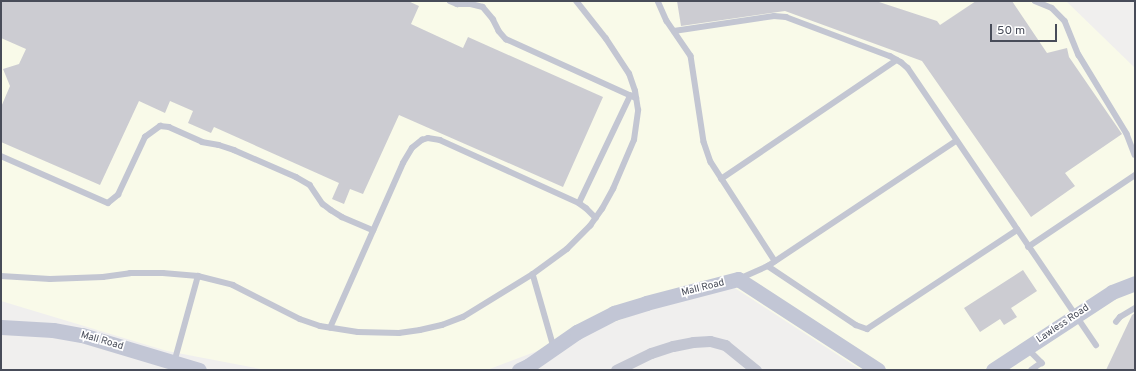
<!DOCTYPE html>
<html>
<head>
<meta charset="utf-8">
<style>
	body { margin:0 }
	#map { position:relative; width:1136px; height:371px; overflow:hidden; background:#f0efee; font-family:Overpass,sans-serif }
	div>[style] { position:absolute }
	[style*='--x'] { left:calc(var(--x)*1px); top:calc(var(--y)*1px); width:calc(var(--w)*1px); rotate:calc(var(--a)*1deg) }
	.commercial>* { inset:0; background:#f9fae9 }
	.building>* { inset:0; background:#ccccd2 }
	.lane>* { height:5.5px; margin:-2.75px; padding:0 2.75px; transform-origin:2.75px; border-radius:2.75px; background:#c3c6d2 }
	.street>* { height:11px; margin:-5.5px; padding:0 5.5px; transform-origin:5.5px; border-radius:5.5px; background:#c3c6d2 }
	.secondary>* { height:15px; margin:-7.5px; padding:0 7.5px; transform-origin:7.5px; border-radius:7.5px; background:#c2c6d5 }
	span { translate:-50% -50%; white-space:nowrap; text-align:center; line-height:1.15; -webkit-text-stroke:3.5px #fff; paint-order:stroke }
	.street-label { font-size:10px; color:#484c59 }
	.frame { position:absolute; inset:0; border:2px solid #484c59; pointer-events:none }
	.scale { position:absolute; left:990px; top:24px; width:67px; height:18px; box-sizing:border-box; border:2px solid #484c59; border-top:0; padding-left:5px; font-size:12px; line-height:14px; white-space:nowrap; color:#484c59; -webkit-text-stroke:3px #fff; paint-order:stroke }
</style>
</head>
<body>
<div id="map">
	<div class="commercial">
		<i style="clip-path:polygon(1px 1px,1066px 1px,1135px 68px,1135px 370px,861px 370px,724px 281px,487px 370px,266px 370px,167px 351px,1px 301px)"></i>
	</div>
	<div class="building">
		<i style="clip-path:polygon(1px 1px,408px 1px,419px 6px,411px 24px,463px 48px,468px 37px,603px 97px,563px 187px,399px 115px,363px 194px,350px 189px,344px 204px,332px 199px,339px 183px,214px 127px,211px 133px,188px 123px,193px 111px,170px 101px,165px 113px,139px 101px,100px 185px,1px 142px,1px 107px,10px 86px,3px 69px,19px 64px,26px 49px,1px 38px)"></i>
		<i style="clip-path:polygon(677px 1px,876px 1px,937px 21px,940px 25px,976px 1px,1012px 1px,1047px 53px,1067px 48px,1069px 57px,1122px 134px,1065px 173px,1075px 186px,1031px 217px,922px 61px,785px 11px,681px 26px)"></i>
		<i style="clip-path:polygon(1023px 270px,1037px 291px,1011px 308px,1017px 317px,1004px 325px,1000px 319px,980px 332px,964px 308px)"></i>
		<i style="clip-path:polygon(1135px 313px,1135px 370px,1106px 370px,1132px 315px)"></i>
	</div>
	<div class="lane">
		<i style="--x:450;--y:1;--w:8;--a:23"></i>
		<i style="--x:457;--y:4;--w:14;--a:0"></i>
		<i style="--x:471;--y:4;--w:12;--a:14"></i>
		<i style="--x:483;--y:7;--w:16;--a:50"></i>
		<i style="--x:493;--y:19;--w:13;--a:63"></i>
		<i style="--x:499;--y:31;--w:11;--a:49"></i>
		<i style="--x:506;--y:39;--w:143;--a:24.4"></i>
		<i style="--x:658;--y:1;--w:22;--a:66"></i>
		<i style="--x:667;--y:21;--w:42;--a:55.6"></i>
		<i style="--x:691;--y:56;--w:87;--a:81.4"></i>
		<i style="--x:704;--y:142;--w:21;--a:71"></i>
		<i style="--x:711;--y:162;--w:118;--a:57.1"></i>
		<i style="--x:1035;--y:1;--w:18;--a:22"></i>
		<i style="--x:1052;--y:8;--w:18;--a:45"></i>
		<i style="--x:1065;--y:21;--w:37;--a:68"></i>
		<i style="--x:1079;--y:55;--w:92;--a:58.7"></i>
		<i style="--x:1127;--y:134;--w:22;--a:69"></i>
		<i style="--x:674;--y:31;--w:101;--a:-8.5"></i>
		<i style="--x:774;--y:16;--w:12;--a:5"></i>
		<i style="--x:786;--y:17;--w:111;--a:20.6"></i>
		<i style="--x:890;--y:56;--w:13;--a:29"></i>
		<i style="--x:901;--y:62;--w:9;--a:41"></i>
		<i style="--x:908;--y:68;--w:335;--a:55.8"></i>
		<i style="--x:1;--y:156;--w:117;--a:23.7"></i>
		<i style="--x:108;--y:203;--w:13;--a:-39"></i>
		<i style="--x:118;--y:195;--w:64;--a:-65"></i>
		<i style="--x:145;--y:137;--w:19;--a:-36"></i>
		<i style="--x:160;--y:126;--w:9;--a:6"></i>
		<i style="--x:169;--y:127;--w:36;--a:24"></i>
		<i style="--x:202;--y:142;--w:17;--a:10"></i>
		<i style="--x:219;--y:145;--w:16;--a:18"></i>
		<i style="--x:234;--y:150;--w:68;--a:23.5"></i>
		<i style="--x:296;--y:177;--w:16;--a:30"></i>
		<i style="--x:310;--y:185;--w:23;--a:56"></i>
		<i style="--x:323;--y:204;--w:10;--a:37"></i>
		<i style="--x:331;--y:210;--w:13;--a:32"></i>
		<i style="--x:342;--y:217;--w:34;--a:23"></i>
		<i style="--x:721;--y:179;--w:212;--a:-34.1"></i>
		<i style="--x:579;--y:203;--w:119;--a:-64.5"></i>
		<i style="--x:1028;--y:247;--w:129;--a:-33.9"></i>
		<i style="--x:768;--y:266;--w:106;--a:33.8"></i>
		<i style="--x:856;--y:325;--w:12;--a:20"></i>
		<i style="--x:867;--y:329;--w:180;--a:-33.4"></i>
		<i style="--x:533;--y:274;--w:76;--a:74"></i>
		<i style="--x:1;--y:276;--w:49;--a:3.5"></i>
		<i style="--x:50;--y:279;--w:53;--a:-2.2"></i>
		<i style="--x:103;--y:277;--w:27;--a:-8"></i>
		<i style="--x:130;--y:273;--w:33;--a:0"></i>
		<i style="--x:163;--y:273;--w:35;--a:5"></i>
		<i style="--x:198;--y:276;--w:36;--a:14"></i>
		<i style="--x:233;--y:285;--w:75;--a:26.9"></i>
		<i style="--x:300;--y:319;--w:21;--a:19"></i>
		<i style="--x:320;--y:326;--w:38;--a:9"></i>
		<i style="--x:358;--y:332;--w:41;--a:1.4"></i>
		<i style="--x:399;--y:333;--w:21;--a:-8"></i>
		<i style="--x:420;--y:330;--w:23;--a:-13"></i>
		<i style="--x:442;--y:325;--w:22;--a:-21"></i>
		<i style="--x:463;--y:317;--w:82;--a:-31.6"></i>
		<i style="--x:533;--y:274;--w:42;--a:-36.3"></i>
		<i style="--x:567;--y:249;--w:33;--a:-45"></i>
		<i style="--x:590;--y:226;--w:21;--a:-55"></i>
		<i style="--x:602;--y:209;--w:23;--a:-61"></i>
		<i style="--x:613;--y:189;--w:53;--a:-66.8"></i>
		<i style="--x:634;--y:140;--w:30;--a:-82"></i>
		<i style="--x:638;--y:110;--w:19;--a:-99"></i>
		<i style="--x:635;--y:91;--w:18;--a:-109"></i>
		<i style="--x:629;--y:74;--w:42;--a:-123.3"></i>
		<i style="--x:606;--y:39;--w:48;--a:-128.3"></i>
		<i style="--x:741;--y:278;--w:30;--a:-24"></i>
		<i style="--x:768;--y:266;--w:226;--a:-33.6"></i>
		<i style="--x:1116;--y:322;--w:6;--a:-51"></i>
		<i style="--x:1120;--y:317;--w:17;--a:-31"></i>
		<i style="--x:330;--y:328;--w:180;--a:-66.1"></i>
		<i style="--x:403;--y:163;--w:17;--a:-59"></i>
		<i style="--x:412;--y:148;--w:13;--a:-39"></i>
		<i style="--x:422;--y:140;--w:6;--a:-18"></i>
		<i style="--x:428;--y:138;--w:12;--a:9"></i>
		<i style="--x:440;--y:140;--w:153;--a:24.4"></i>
		<i style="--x:579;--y:203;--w:9;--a:36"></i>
		<i style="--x:586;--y:208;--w:14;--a:45"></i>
		<i style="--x:1028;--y:349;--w:20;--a:45"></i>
		<i style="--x:1042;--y:363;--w:12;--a:145"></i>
		<i style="--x:174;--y:363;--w:90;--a:-74.6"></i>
	</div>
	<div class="street">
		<i style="--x:616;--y:370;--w:39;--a:-26"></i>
		<i style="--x:651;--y:353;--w:23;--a:-18"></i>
		<i style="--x:673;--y:346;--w:20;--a:-11"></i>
		<i style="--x:693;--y:342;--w:17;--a:-3"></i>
		<i style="--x:710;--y:341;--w:16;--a:15"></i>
		<i style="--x:725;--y:345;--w:40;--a:39"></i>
	</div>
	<div class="secondary">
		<i style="--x:1;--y:327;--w:52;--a:3.3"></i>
		<i style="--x:53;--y:330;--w:29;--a:10"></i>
		<i style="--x:82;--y:335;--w:122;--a:16.7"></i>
		<i style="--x:519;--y:370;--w:10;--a:-24"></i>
		<i style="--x:528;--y:366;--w:60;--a:-34.8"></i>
		<i style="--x:577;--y:332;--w:42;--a:-27.2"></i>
		<i style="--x:614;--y:313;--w:34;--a:-17"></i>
		<i style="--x:646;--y:303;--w:95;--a:-14.6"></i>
		<i style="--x:738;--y:279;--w:167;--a:33"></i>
		<i style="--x:993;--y:370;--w:142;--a:-33.2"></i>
		<i style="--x:1112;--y:292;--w:25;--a:-21"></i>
	</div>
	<div class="street-label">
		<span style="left:703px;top:288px;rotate:-14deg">Mall Road</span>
		<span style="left:1063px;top:324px;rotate:-34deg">Lawless Road</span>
		<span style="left:102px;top:341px;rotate:16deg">Mall Road</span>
	</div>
	<div class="frame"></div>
	<div class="scale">50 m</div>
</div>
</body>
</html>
